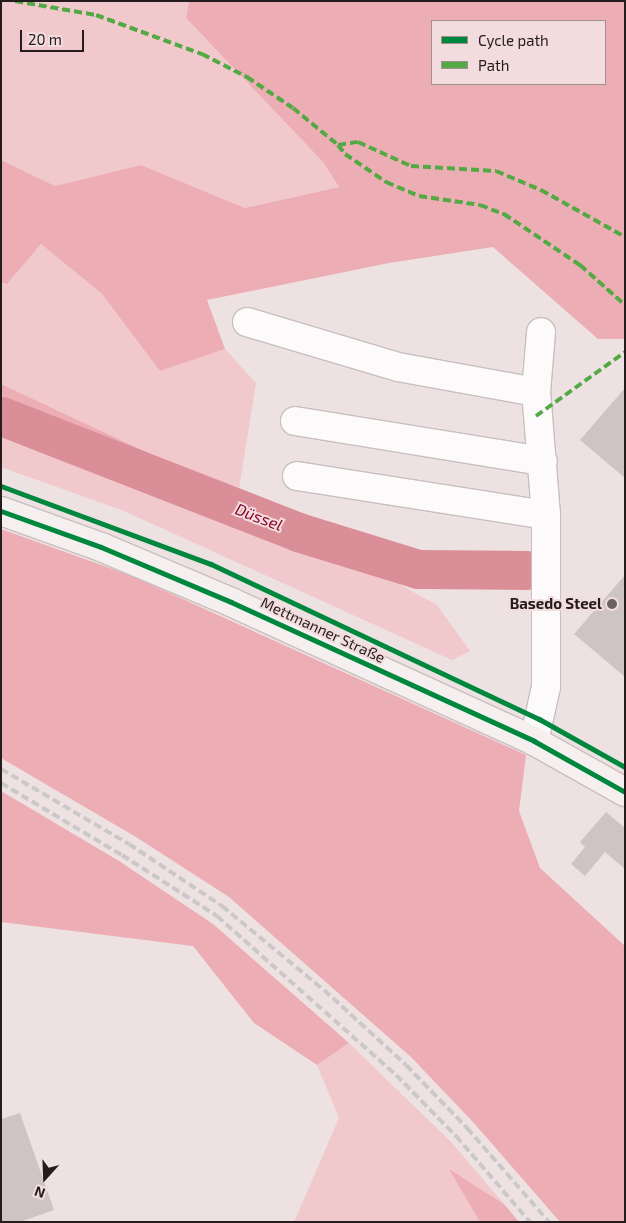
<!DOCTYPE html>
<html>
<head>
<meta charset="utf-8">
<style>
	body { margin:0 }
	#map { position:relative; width:626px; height:1223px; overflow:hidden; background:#eee1e2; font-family:"Exo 2",sans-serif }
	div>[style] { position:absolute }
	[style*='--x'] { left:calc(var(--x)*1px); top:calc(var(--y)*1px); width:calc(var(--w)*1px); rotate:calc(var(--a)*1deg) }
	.green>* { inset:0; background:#f1c9cc }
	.forest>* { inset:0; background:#edadb4 }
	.river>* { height:39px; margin:-19.5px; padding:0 19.5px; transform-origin:19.5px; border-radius:19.5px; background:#da8f98 }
	.building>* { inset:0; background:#cec4c4 }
	.roads { filter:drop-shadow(1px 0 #c9bebf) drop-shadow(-1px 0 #c9bebf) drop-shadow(0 1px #c9bebf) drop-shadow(0 -1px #c9bebf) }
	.minor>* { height:28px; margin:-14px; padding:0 14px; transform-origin:14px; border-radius:14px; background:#fcfafb }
	.major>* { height:28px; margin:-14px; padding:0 14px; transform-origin:14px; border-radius:14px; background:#f6eff0 }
	.rail>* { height:4px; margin-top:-2px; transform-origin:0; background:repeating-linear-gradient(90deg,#cac8c8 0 8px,transparent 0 12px) }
	.quiet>* { height:4px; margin-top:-2px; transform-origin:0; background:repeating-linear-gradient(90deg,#53a943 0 8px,transparent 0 12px) }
	.cycleway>* { height:5px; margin:-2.5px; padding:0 2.5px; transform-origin:2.5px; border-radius:2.5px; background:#00873e }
	.dots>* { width:14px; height:14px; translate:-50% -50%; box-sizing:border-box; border:2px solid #f3dcdd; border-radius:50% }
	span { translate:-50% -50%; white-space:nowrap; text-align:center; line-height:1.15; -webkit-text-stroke:4px #f3dcdd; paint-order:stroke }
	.poi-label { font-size:15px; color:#251d1d; font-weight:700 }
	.right { translate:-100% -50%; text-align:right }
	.street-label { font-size:15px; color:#251d1d }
	.water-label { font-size:16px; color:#89042e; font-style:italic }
	.frame { position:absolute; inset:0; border:2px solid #251d1d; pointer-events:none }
	.legend { position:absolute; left:431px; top:20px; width:175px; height:65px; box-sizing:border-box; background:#f3dcdd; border:1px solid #a19090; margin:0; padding:6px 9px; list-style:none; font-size:15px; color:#251d1d }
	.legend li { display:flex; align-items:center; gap:10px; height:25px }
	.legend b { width:25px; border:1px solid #a19090 }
	.north { position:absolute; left:20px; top:1153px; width:50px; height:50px; -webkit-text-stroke:4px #f3dcdd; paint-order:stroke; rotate:200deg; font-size:14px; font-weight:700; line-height:20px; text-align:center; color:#251d1d }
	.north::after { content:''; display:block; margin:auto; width:18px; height:22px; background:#251d1d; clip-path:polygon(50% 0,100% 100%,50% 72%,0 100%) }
	.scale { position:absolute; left:20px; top:30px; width:64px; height:22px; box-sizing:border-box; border:2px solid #251d1d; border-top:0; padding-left:6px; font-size:15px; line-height:18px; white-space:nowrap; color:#251d1d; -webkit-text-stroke:4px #f3dcdd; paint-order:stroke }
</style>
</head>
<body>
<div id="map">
	<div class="green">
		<i style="clip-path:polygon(1px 1px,189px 1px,186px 18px,323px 162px,339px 187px,245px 208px,141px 165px,55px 186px,1px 160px)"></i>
		<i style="clip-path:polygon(41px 244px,102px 294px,160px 371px,225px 349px,256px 383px,238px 495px,437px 605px,470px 651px,452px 660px,124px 511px,1px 467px,1px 429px,160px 494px,187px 471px,1px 384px,1px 282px,7px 284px)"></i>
		<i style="clip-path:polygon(349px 1043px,452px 1143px,504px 1204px,450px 1170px,480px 1222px,294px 1222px,339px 1118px,317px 1065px)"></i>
	</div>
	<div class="forest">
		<i style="clip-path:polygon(evenodd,189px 1px,625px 1px,625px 339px,598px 339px,493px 247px,389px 263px,207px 300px,225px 349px,160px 371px,102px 294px,41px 244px,7px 284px,1px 282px,1px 160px,55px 186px,141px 165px,245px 208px,339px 187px,323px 162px,186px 18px,189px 1px,432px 21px,605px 21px,605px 84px,432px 84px,432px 21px)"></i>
		<i style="clip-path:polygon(1px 384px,187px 471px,160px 494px,1px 429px)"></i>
		<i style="clip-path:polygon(1px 529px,132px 576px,526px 755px,519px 811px,540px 868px,625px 946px,625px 1222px,560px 1222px,473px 1122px,411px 1057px,229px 897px,136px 837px,1px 758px)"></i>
		<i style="clip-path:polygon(1px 791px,119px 861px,213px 924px,349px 1043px,317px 1065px,254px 1023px,193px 946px,1px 922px)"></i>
		<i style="clip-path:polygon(449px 1169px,504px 1204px,519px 1222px,480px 1222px)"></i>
	</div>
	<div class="river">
		<i style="--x:1;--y:416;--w:319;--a:21.3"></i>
		<i style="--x:298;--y:532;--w:126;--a:17.1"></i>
		<i style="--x:418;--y:569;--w:109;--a:0.5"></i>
	</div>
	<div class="building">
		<i style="clip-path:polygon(625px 388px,625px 478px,580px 440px)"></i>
		<i style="clip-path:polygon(625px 575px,625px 677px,574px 634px)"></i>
		<i style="clip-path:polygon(606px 812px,625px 828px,625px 869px,605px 852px,585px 876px,571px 864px,585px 847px,580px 842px)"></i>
		<i style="clip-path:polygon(20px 1113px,54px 1210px,20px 1222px,1px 1222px,1px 1119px)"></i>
	</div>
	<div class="roads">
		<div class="minor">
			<i style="--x:247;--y:322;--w:158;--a:16.6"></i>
			<i style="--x:398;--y:367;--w:140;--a:10.3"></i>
			<i style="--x:295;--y:421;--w:251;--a:9.2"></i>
			<i style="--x:297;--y:476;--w:252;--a:8.9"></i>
			<i style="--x:534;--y:741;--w:55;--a:-77.5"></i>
			<i style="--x:546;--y:687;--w:172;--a:-90"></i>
			<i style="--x:546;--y:515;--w:123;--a:-94.6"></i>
			<i style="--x:536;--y:392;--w:60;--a:-85.2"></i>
		</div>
		<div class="major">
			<i style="--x:1;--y:511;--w:106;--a:19.8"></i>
			<i style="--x:101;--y:547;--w:141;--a:22.9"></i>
			<i style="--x:231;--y:602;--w:333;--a:24.6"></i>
			<i style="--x:534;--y:741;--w:104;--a:29.3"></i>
		</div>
	</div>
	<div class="rail">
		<i style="--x:1;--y:769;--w:148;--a:30.4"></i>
		<i style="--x:129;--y:844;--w:112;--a:33.7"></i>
		<i style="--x:222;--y:906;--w:132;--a:39.5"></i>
		<i style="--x:324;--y:990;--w:111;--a:42.4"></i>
		<i style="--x:406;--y:1065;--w:88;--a:45.9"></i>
		<i style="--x:467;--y:1128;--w:125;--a:48.9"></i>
		<i style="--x:1;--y:783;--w:141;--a:30.8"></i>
		<i style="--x:122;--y:855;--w:113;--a:32.7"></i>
		<i style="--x:217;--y:916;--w:239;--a:41.6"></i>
		<i style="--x:396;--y:1075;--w:86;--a:45.5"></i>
		<i style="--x:456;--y:1136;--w:113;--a:49.3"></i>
	</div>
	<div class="quiet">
		<i style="--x:15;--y:1;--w:82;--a:9.8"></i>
		<i style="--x:96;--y:15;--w:113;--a:20.2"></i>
		<i style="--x:202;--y:54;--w:51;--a:27.1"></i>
		<i style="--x:247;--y:77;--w:55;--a:34"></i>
		<i style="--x:293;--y:108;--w:58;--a:39.4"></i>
		<i style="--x:338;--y:145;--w:11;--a:52"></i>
		<i style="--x:345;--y:154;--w:50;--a:34.3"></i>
		<i style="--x:386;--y:182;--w:36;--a:23"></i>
		<i style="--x:419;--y:196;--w:62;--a:8.4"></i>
		<i style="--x:480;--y:205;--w:26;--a:21"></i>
		<i style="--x:504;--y:214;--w:92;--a:33.9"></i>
		<i style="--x:580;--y:265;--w:60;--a:41.6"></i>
		<i style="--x:338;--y:145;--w:20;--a:-9"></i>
		<i style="--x:358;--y:142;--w:58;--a:24.4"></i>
		<i style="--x:411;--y:166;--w:85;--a:3.4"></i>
		<i style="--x:496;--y:171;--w:49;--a:22.9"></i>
		<i style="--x:541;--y:190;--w:96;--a:29.2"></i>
		<i style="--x:536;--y:416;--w:110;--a:-35.7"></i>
	</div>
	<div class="cycleway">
		<i style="--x:1;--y:486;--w:224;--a:20.4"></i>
		<i style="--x:211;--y:564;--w:363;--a:25.3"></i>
		<i style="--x:539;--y:719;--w:98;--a:29.2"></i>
		<i style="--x:1;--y:511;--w:106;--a:19.8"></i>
		<i style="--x:101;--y:547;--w:141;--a:22.9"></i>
		<i style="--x:231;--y:602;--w:333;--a:24.6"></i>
		<i style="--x:534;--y:741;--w:104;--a:29.3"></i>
	</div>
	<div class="dots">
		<i style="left:612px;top:604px;background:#6b6262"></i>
	</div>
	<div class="poi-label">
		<span class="right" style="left:602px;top:604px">Basedo Steel</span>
	</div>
	<div class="street-label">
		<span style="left:323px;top:630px;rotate:25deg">Mettmanner Straße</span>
	</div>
	<div class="water-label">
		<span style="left:259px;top:517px;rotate:21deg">Düssel</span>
	</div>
	<div class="frame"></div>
	<ul class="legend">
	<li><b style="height:6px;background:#00873e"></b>Cycle path</li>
	<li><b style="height:6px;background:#53a943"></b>Path</li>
	</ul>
	<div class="north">N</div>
	<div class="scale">20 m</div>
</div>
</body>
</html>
